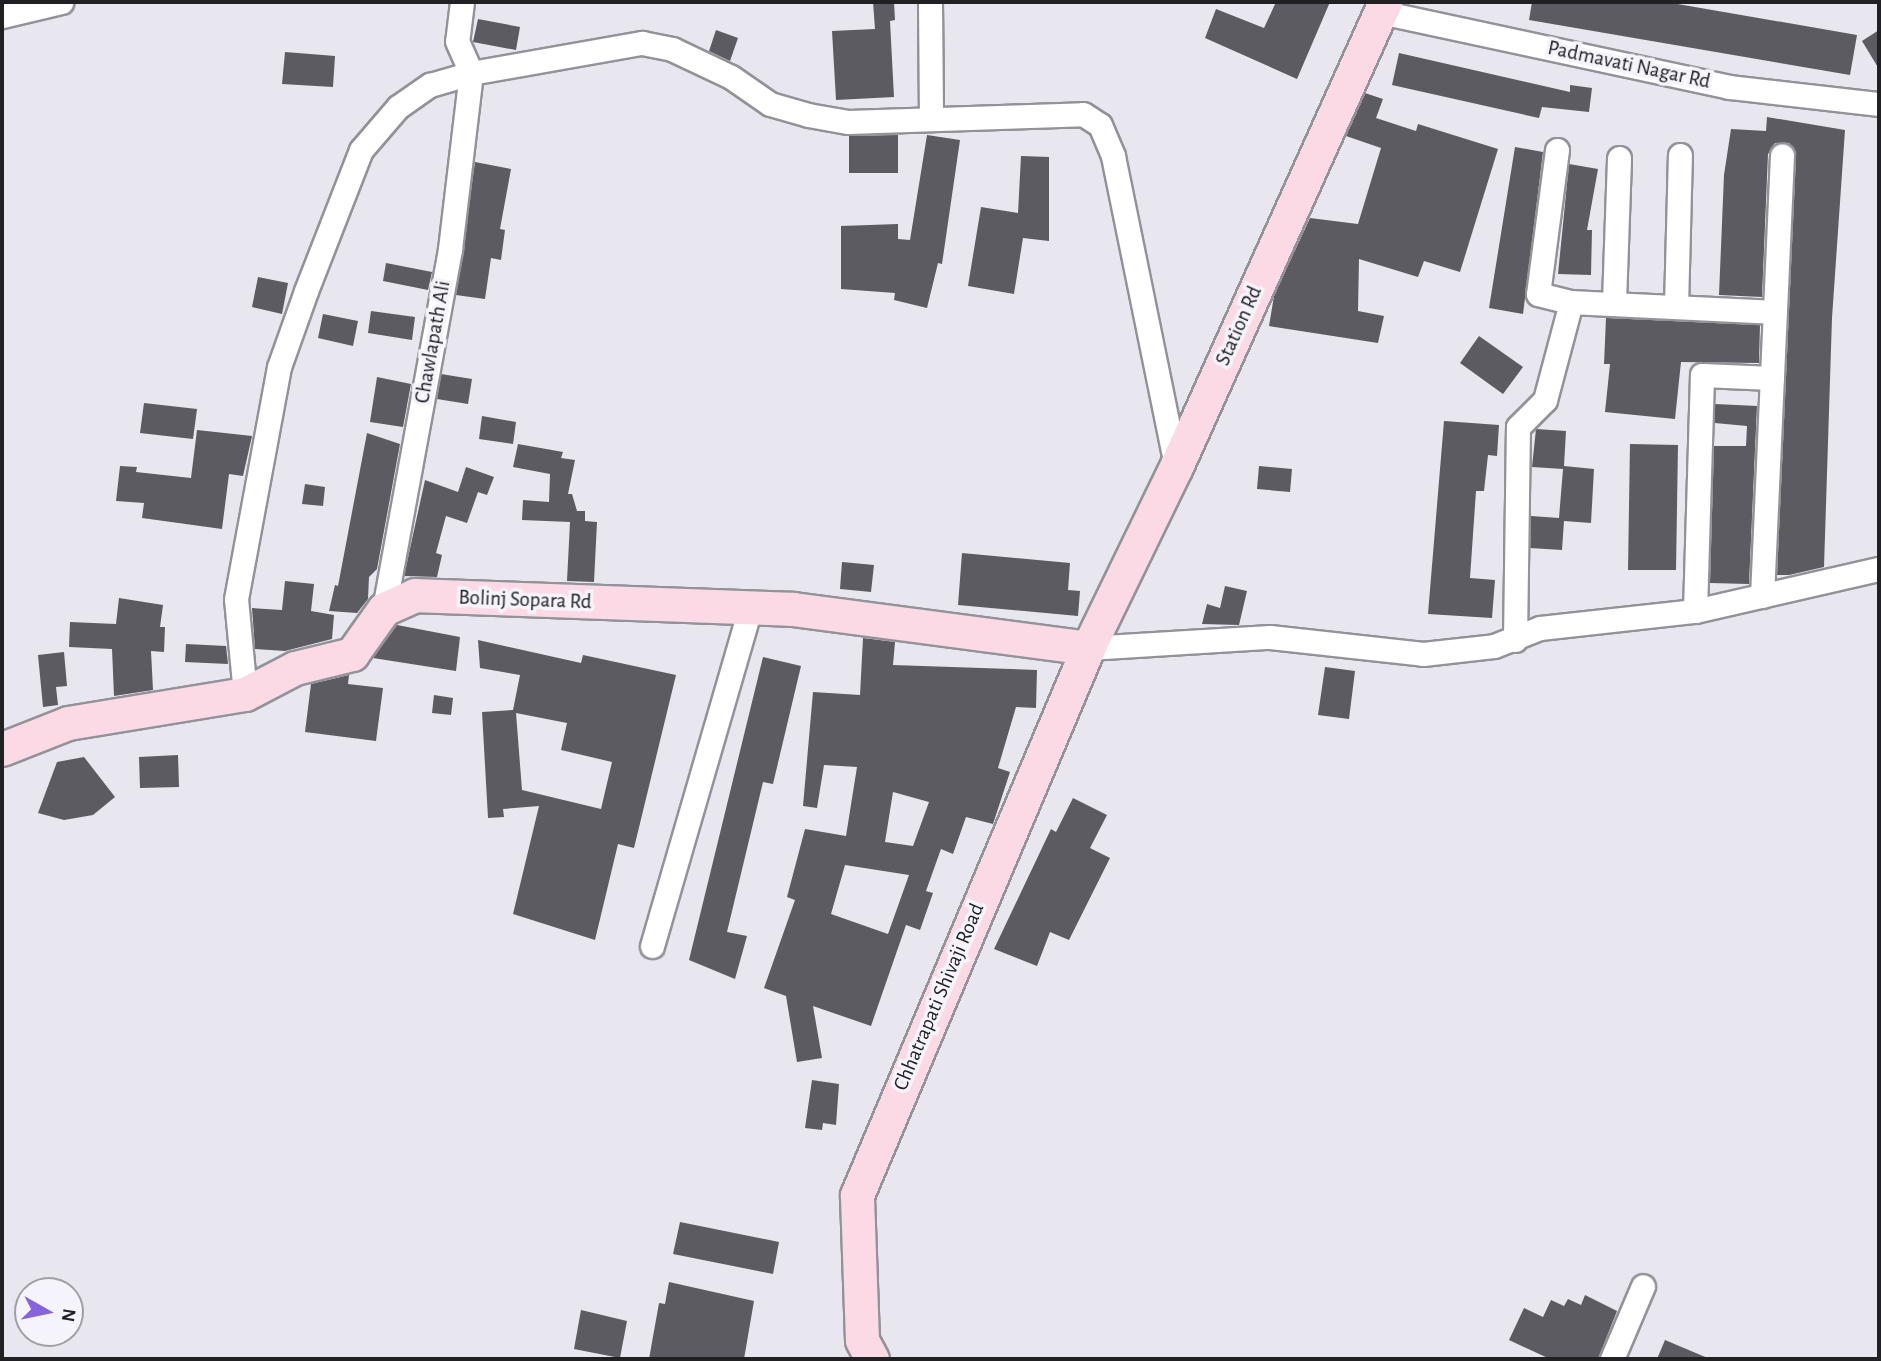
<!DOCTYPE html>
<html>
<head>
<meta charset="utf-8">
<style>
	body { margin:0 }
	#map { position:relative; width:1881px; height:1361px; overflow:hidden; background:#e8e7ef; font-family:"Alegreya Sans",sans-serif }
	div>[style] { position:absolute }
	[style*='--x'] { left:calc(var(--x)*1px); top:calc(var(--y)*1px); width:calc(var(--w)*1px); rotate:calc(var(--a)*1deg) }
	.building>* { inset:0; background:#5b5b61 }
	.roads { filter:drop-shadow(2px 0 #929299) drop-shadow(-2px 0 #929299) drop-shadow(0 2px #929299) drop-shadow(0 -2px #929299) }
	.minor>* { height:23px; margin:-11.5px; padding:0 11.5px; transform-origin:11.5px; border-radius:11.5px; background:#fff }
	.secondary>* { height:33px; margin:-16.5px; padding:0 16.5px; transform-origin:16.5px; border-radius:16.5px; background:#fcdae5 }
	span { translate:-50% -50%; white-space:nowrap; text-align:center; line-height:1.15; -webkit-text-stroke:7px #f5f4fc; paint-order:stroke }
	.street-label { font-size:21px; color:#212023 }
	.frame { position:absolute; inset:0; border:4px solid #212023; pointer-events:none }
	.north { position:absolute; left:14px; top:1277px; width:70px; height:70px; box-sizing:border-box; background:#f5f4fc; border:2px solid #a09fa5; border-radius:50%; rotate:99deg; font-size:19px; font-weight:700; line-height:28px; text-align:center; color:#212023 }
	.north::after { content:''; display:block; margin:auto; width:24px; height:32px; background:#8863de; clip-path:polygon(50% 0,100% 100%,50% 72%,0 100%) }
</style>
</head>
<body>
<div id="map">
	<div class="building">
		<i style="clip-path:polygon(873px 2px,894px 2px,895px 20px,890px 21px,894px 97px,836px 100px,832px 31px,875px 29px)"></i>
		<i style="clip-path:polygon(1276px 2px,1330px 2px,1297px 79px,1205px 38px,1216px 9px,1264px 28px)"></i>
		<i style="clip-path:polygon(1532px 2px,1666px 2px,1857px 35px,1850px 75px,1529px 20px)"></i>
		<i style="clip-path:polygon(478px 19px,520px 27px,516px 50px,473px 42px)"></i>
		<i style="clip-path:polygon(716px 30px,738px 38px,730px 61px,709px 51px)"></i>
		<i style="clip-path:polygon(1879px 30px,1879px 69px,1862px 41px)"></i>
		<i style="clip-path:polygon(285px 52px,335px 56px,333px 87px,282px 84px)"></i>
		<i style="clip-path:polygon(1399px 53px,1570px 92px,1570px 85px,1592px 88px,1589px 112px,1542px 107px,1539px 118px,1392px 85px)"></i>
		<i style="clip-path:polygon(1365px 93px,1383px 99px,1376px 118px,1416px 131px,1418px 124px,1498px 149px,1460px 272px,1424px 261px,1418px 277px,1359px 259px,1358px 311px,1384px 316px,1378px 343px,1269px 326px,1274px 296px,1310px 218px,1358px 224px,1381px 148px,1346px 136px)"></i>
		<i style="clip-path:polygon(1767px 117px,1845px 130px,1832px 318px,1824px 567px,1789px 575px,1777px 575px,1796px 156px,1789px 143px,1775px 143px,1768px 154px,1762px 297px,1719px 295px,1724px 175px,1731px 129px,1766px 131px)"></i>
		<i style="clip-path:polygon(898px 135px,898px 173px,849px 173px,849px 136px)"></i>
		<i style="clip-path:polygon(927px 135px,960px 140px,942px 264px,938px 263px,927px 308px,894px 300px,895px 293px,841px 289px,841px 226px,898px 224px,898px 239px,910px 240px)"></i>
		<i style="clip-path:polygon(1515px 147px,1543px 152px,1523px 314px,1489px 308px)"></i>
		<i style="clip-path:polygon(1021px 156px,1049px 157px,1049px 241px,1023px 238px,1014px 294px,968px 286px,981px 207px,1018px 213px)"></i>
		<i style="clip-path:polygon(475px 162px,511px 169px,500px 229px,505px 230px,501px 260px,491px 258px,485px 299px,456px 295px)"></i>
		<i style="clip-path:polygon(1569px 164px,1598px 169px,1587px 230px,1592px 230px,1591px 275px,1558px 274px)"></i>
		<i style="clip-path:polygon(386px 263px,432px 272px,428px 290px,383px 281px)"></i>
		<i style="clip-path:polygon(258px 277px,288px 283px,282px 314px,252px 307px)"></i>
		<i style="clip-path:polygon(371px 311px,415px 317px,412px 340px,368px 333px)"></i>
		<i style="clip-path:polygon(323px 314px,358px 321px,353px 346px,318px 338px)"></i>
		<i style="clip-path:polygon(1606px 318px,1760px 325px,1759px 363px,1681px 362px,1675px 419px,1605px 412px,1610px 364px,1604px 364px)"></i>
		<i style="clip-path:polygon(1479px 336px,1523px 367px,1503px 394px,1460px 363px)"></i>
		<i style="clip-path:polygon(441px 374px,472px 379px,468px 404px,437px 399px)"></i>
		<i style="clip-path:polygon(377px 377px,411px 384px,403px 427px,370px 422px)"></i>
		<i style="clip-path:polygon(144px 403px,197px 409px,193px 439px,140px 433px)"></i>
		<i style="clip-path:polygon(1715px 404px,1757px 406px,1749px 584px,1710px 583px,1714px 446px,1746px 446px,1747px 426px,1715px 423px)"></i>
		<i style="clip-path:polygon(482px 416px,516px 422px,513px 444px,479px 439px)"></i>
		<i style="clip-path:polygon(1444px 421px,1499px 425px,1497px 456px,1488px 455px,1484px 491px,1476px 491px,1470px 578px,1495px 580px,1492px 618px,1428px 614px)"></i>
		<i style="clip-path:polygon(1536px 429px,1566px 431px,1564px 466px,1594px 469px,1591px 523px,1564px 521px,1562px 550px,1530px 548px,1531px 516px,1559px 518px,1563px 469px,1532px 467px)"></i>
		<i style="clip-path:polygon(197px 430px,252px 436px,243px 476px,229px 474px,222px 529px,142px 518px,144px 503px,116px 501px,120px 466px,137px 467px,136px 472px,191px 478px)"></i>
		<i style="clip-path:polygon(367px 433px,400px 444px,377px 569px,369px 577px,368px 599px,357px 613px,329px 611px,335px 585px,338px 586px)"></i>
		<i style="clip-path:polygon(518px 444px,563px 452px,561px 458px,575px 460px,568px 494px,572px 494px,577px 511px,585px 511px,585px 521px,597px 522px,594px 582px,567px 581px,570px 522px,522px 520px,523px 500px,549px 502px,550px 474px,513px 467px)"></i>
		<i style="clip-path:polygon(1630px 444px,1678px 445px,1676px 570px,1628px 570px)"></i>
		<i style="clip-path:polygon(1259px 466px,1292px 469px,1290px 492px,1257px 489px)"></i>
		<i style="clip-path:polygon(466px 467px,494px 477px,487px 495px,478px 492px,467px 523px,446px 516px,436px 553px,442px 555px,437px 577px,404px 576px,425px 480px,458px 492px)"></i>
		<i style="clip-path:polygon(305px 484px,325px 487px,323px 506px,302px 504px)"></i>
		<i style="clip-path:polygon(962px 553px,1070px 563px,1068px 590px,1080px 591px,1078px 616px,958px 605px)"></i>
		<i style="clip-path:polygon(842px 562px,874px 565px,871px 592px,840px 589px)"></i>
		<i style="clip-path:polygon(285px 581px,314px 584px,311px 611px,334px 615px,332px 639px,285px 651px,255px 649px,252px 608px,282px 610px)"></i>
		<i style="clip-path:polygon(1225px 586px,1247px 591px,1239px 625px,1202px 624px,1207px 604px,1220px 608px)"></i>
		<i style="clip-path:polygon(119px 598px,163px 605px,160px 627px,165px 627px,164px 652px,151px 651px,153px 690px,114px 696px,112px 649px,69px 647px,70px 622px,116px 624px)"></i>
		<i style="clip-path:polygon(397px 625px,460px 637px,456px 671px,373px 658px)"></i>
		<i style="clip-path:polygon(evenodd,863px 638px,895px 642px,893px 665px,1037px 670px,1036px 708px,1016px 707px,998px 768px,1010px 772px,993px 824px,966px 817px,953px 854px,941px 849px,926px 891px,933px 893px,920px 930px,906px 925px,871px 1026px,813px 1006px,822px 1058px,797px 1062px,786px 996px,764px 988px,795px 900px,787px 897px,805px 829px,846px 836px,857px 767px,824px 765px,817px 808px,803px 806px,813px 692px,860px 695px,863px 638px,893px 792px,929px 802px,913px 846px,885px 842px,893px 792px,863px 638px,845px 865px,909px 875px,888px 934px,831px 914px,845px 865px)"></i>
		<i style="clip-path:polygon(evenodd,478px 640px,581px 663px,583px 655px,676px 675px,634px 848px,618px 844px,595px 940px,513px 914px,539px 806px,503px 809px,504px 817px,488px 818px,482px 712px,513px 710px,520px 675px,480px 668px,478px 640px,516px 713px,567px 723px,561px 750px,612px 762px,601px 809px,522px 790px,516px 713px)"></i>
		<i style="clip-path:polygon(186px 644px,226px 646px,228px 664px,185px 662px)"></i>
		<i style="clip-path:polygon(64px 652px,67px 686px,56px 687px,58px 705px,43px 707px,38px 655px)"></i>
		<i style="clip-path:polygon(763px 657px,801px 666px,773px 784px,763px 782px,727px 932px,747px 936px,735px 979px,689px 960px)"></i>
		<i style="clip-path:polygon(1325px 667px,1355px 671px,1349px 719px,1318px 715px)"></i>
		<i style="clip-path:polygon(349px 675px,348px 684px,383px 688px,376px 741px,305px 732px,311px 684px)"></i>
		<i style="clip-path:polygon(434px 695px,453px 698px,451px 715px,432px 713px)"></i>
		<i style="clip-path:polygon(178px 755px,179px 787px,140px 788px,139px 757px)"></i>
		<i style="clip-path:polygon(84px 757px,115px 797px,93px 815px,64px 820px,38px 813px,57px 762px)"></i>
		<i style="clip-path:polygon(1073px 798px,1107px 815px,1090px 848px,1110px 858px,1069px 940px,1050px 932px,1037px 966px,994px 949px,1051px 829px,1056px 832px)"></i>
		<i style="clip-path:polygon(812px 1080px,839px 1084px,836px 1125px,823px 1123px,822px 1130px,805px 1128px)"></i>
		<i style="clip-path:polygon(680px 1222px,779px 1242px,773px 1274px,673px 1254px)"></i>
		<i style="clip-path:polygon(669px 1282px,754px 1301px,744px 1359px,649px 1359px,659px 1303px,665px 1304px)"></i>
		<i style="clip-path:polygon(1585px 1295px,1617px 1311px,1598px 1359px,1550px 1359px,1509px 1340px,1524px 1308px,1543px 1317px,1551px 1300px,1564px 1306px,1568px 1299px,1581px 1305px)"></i>
		<i style="clip-path:polygon(581px 1310px,627px 1321px,620px 1358px,574px 1349px)"></i>
		<i style="clip-path:polygon(1665px 1340px,1710px 1359px,1657px 1359px)"></i>
	</div>
	<div class="roads">
		<div class="minor">
			<i style="--x:462;--y:2;--w:39;--a:97"></i>
			<i style="--x:457;--y:41;--w:35;--a:66"></i>
			<i style="--x:930;--y:2;--w:117;--a:89.5"></i>
			<i style="--x:1380;--y:12;--w:357;--a:12.1"></i>
			<i style="--x:1729;--y:87;--w:151;--a:6.5"></i>
			<i style="--x:2;--y:16;--w:61;--a:-13.3"></i>
			<i style="--x:1557;--y:150;--w:145;--a:97.5"></i>
			<i style="--x:1538;--y:294;--w:34;--a:14"></i>
			<i style="--x:1614;--y:302;--w:144;--a:-88"></i>
			<i style="--x:1676;--y:306;--w:151;--a:-88.5"></i>
			<i style="--x:1762;--y:596;--w:441;--a:-87.4"></i>
			<i style="--x:384;--y:609;--w:366;--a:-79.6"></i>
			<i style="--x:450;--y:249;--w:177;--a:-83.2"></i>
			<i style="--x:1695;--y:611;--w:236;--a:-88.3"></i>
			<i style="--x:1702;--y:375;--w:70;--a:2.5"></i>
			<i style="--x:1515;--y:640;--w:213;--a:-89.2"></i>
			<i style="--x:1518;--y:427;--w:38;--a:-45"></i>
			<i style="--x:1545;--y:400;--w:101;--a:-75.1"></i>
			<i style="--x:1571;--y:302;--w:204;--a:2.8"></i>
			<i style="--x:1088;--y:648;--w:182;--a:-3.5"></i>
			<i style="--x:1270;--y:637;--w:154;--a:6.3"></i>
			<i style="--x:1423;--y:654;--w:71;--a:-6.4"></i>
			<i style="--x:1494;--y:646;--w:49;--a:-21.4"></i>
			<i style="--x:1540;--y:628;--w:156;--a:-6.3"></i>
			<i style="--x:1695;--y:611;--w:189;--a:-12.9"></i>
			<i style="--x:245;--y:694;--w:95;--a:-95.4"></i>
			<i style="--x:236;--y:599;--w:236;--a:-79.5"></i>
			<i style="--x:279;--y:367;--w:81;--a:-70.4"></i>
			<i style="--x:306;--y:291;--w:151;--a:-68.7"></i>
			<i style="--x:361;--y:150;--w:57;--a:-49.3"></i>
			<i style="--x:398;--y:107;--w:39;--a:-35"></i>
			<i style="--x:430;--y:85;--w:43;--a:-16.3"></i>
			<i style="--x:471;--y:73;--w:174;--a:-10"></i>
			<i style="--x:642;--y:43;--w:31;--a:11"></i>
			<i style="--x:672;--y:49;--w:65;--a:25.4"></i>
			<i style="--x:731;--y:77;--w:47;--a:34.7"></i>
			<i style="--x:770;--y:104;--w:40;--a:16"></i>
			<i style="--x:808;--y:115;--w:41;--a:9.9"></i>
			<i style="--x:848;--y:122;--w:235;--a:-1.9"></i>
			<i style="--x:1083;--y:114;--w:20;--a:33"></i>
			<i style="--x:1100;--y:125;--w:34;--a:67"></i>
			<i style="--x:1113;--y:156;--w:317;--a:78.5"></i>
			<i style="--x:652;--y:946;--w:351;--a:-73.8"></i>
			<i style="--x:1612;--y:1359;--w:79;--a:-67"></i>
		</div>
		<div class="secondary">
			<i style="--x:2;--y:749;--w:71;--a:-21.5"></i>
			<i style="--x:68;--y:723;--w:179;--a:-9.3"></i>
			<i style="--x:245;--y:694;--w:56;--a:-27.5"></i>
			<i style="--x:295;--y:668;--w:59;--a:-13.8"></i>
			<i style="--x:352;--y:654;--w:55;--a:-54.6"></i>
			<i style="--x:384;--y:609;--w:34;--a:-24"></i>
			<i style="--x:415;--y:595;--w:378;--a:2.1"></i>
			<i style="--x:793;--y:609;--w:298;--a:7.5"></i>
			<i style="--x:872;--y:1359;--w:21;--a:-118"></i>
			<i style="--x:862;--y:1340;--w:145;--a:-92"></i>
			<i style="--x:857;--y:1195;--w:594;--a:-67.11"></i>
			<i style="--x:1088;--y:648;--w:201;--a:-64.1"></i>
			<i style="--x:1176;--y:467;--w:510;--a:-65.8"></i>
		</div>
	</div>
	<div class="street-label">
		<span style="left:1629px;top:65px;rotate:12deg">Padmavati Nagar Rd</span>
		<span style="left:1239px;top:326px;rotate:-66deg">Station Rd</span>
		<span style="left:433px;top:342px;rotate:-80deg">Chawlapath Ali</span>
		<span style="left:525px;top:600px;rotate:2deg">Bolinj Sopara Rd</span>
		<span style="left:939px;top:997px;rotate:-67deg">Chhatrapati Shivaji Road</span>
	</div>
	<div class="frame"></div>
	<div class="north">N</div>
</div>
</body>
</html>
